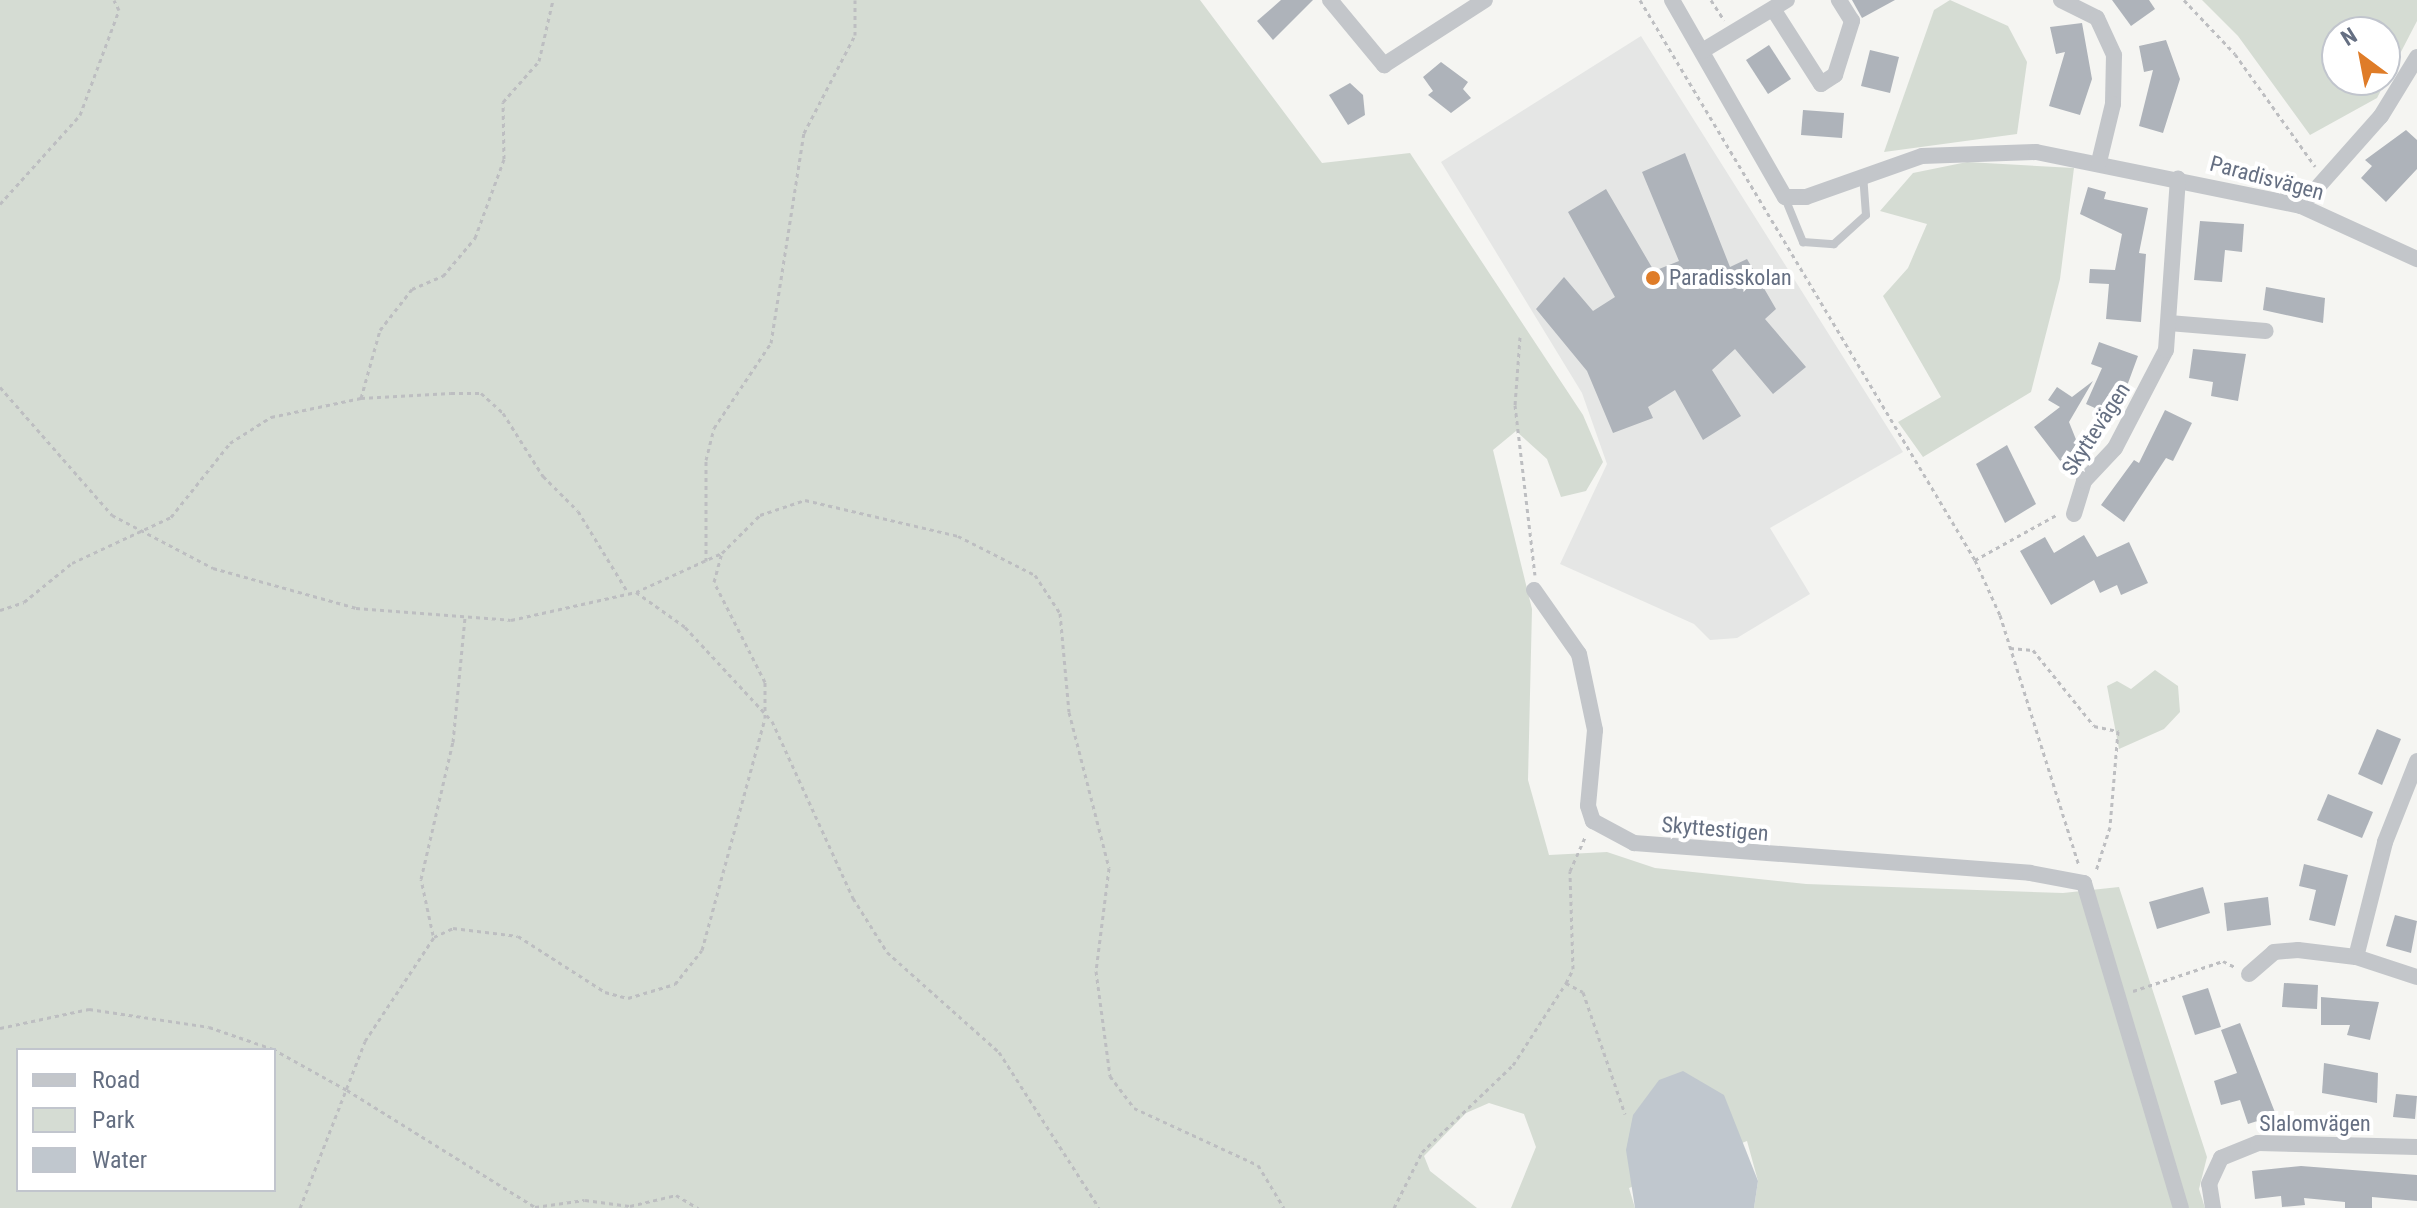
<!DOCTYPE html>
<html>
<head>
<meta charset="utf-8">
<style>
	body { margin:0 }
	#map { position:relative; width:2417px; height:1208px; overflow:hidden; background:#f5f5f2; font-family:"Roboto Condensed",sans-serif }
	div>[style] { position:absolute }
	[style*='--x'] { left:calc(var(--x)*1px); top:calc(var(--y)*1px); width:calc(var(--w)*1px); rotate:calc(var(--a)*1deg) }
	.built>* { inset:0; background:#e5e6e5 }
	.green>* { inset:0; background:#d5dcd3 }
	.water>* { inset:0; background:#c0c7ce }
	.building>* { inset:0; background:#aeb3ba }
	.path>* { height:3px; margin-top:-1.5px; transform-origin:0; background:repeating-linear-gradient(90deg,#bdbec1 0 4px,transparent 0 8px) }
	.lane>* { height:8px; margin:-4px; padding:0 4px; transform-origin:4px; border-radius:4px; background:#c3c6ca }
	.street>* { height:16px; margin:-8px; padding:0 8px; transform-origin:8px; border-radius:8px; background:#c3c6ca }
	.dots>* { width:22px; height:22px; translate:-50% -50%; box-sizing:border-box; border:4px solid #fff; border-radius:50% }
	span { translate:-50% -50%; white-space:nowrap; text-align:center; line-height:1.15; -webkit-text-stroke:8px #fff; paint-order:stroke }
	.street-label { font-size:22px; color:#656f82 }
	.poi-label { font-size:22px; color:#656f82 }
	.left { translate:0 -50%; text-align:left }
	.legend { position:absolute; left:16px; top:1048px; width:260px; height:144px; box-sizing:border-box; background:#fff; border:2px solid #c1c5cd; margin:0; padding:10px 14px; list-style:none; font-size:24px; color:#656f82 }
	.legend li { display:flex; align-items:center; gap:16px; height:40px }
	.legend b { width:40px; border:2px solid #c1c5cd }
	.north { position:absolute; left:2321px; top:16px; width:80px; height:80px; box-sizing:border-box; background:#fff; border:2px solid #c1c5cd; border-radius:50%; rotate:328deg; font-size:22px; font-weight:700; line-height:32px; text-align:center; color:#656f82 }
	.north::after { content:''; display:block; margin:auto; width:28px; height:36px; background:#df7c28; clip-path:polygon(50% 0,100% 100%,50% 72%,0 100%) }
</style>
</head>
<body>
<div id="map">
	<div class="built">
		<i style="clip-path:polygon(1641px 36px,1903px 452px,1770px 528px,1810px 594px,1737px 638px,1710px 640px,1694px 624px,1560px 564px,1607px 464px,1582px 393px,1441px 162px)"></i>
	</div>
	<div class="green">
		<i style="clip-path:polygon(evenodd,0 0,1200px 0,1322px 163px,1410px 153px,1583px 415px,1603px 462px,1586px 491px,1561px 497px,1547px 459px,1516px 431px,1493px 450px,1532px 609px,1528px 780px,1549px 855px,1607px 852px,1655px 868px,1806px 884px,2063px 893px,2119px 887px,2207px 1157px,2199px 1189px,2205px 1208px,1754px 1208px,1758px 1181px,1747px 1141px,1629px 1188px,1635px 1208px,1511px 1208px,1536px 1147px,1524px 1114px,1489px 1103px,1466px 1113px,1424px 1156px,1430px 1171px,1477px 1208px,0 1208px,0 0,18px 1050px,274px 1050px,274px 1190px,18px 1190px,18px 1050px)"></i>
		<i style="clip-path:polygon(1950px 0,2008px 26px,2027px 62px,2017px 134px,1884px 152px,1934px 10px)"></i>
		<i style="clip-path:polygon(evenodd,2202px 0,2417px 0,2417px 21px,2377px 98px,2310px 135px,2238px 36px,2202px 0,2337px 32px,2385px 32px,2385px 80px,2337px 80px,2337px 32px)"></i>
		<i style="clip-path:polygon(1967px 162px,2074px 168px,2060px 279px,2031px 392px,1923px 457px,1898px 422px,1941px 397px,1883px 296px,1908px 268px,1927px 224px,1880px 211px,1913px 173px)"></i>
		<i style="clip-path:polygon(2155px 670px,2178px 686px,2180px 712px,2164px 729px,2119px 749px,2107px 686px,2117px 681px,2131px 689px)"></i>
	</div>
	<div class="water">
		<i style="clip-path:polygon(1683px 1071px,1724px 1095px,1758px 1181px,1754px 1208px,1635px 1208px,1626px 1150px,1633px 1115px,1659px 1080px)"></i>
	</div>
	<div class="building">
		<i style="clip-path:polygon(1281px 0,1313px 0,1273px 40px,1257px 21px)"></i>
		<i style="clip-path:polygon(1852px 0,1895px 0,1862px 18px)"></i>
		<i style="clip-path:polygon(2112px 0,2149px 0,2155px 9px,2131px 26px)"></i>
		<i style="clip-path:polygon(2082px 23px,2092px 79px,2080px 115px,2049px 106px,2065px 52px,2056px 54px,2050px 27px)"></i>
		<i style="clip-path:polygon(2166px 40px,2180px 79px,2163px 133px,2139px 126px,2153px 70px,2144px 72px,2139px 46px)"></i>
		<i style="clip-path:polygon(1769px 45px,1791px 79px,1768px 94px,1746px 60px)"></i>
		<i style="clip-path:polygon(1870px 50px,1899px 57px,1890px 93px,1861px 86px)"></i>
		<i style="clip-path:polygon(1441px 62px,1468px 82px,1463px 89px,1471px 98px,1451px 113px,1428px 95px,1433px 91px,1423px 77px)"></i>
		<i style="clip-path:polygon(1350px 83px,1363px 95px,1365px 115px,1348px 125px,1329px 95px)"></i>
		<i style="clip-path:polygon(1803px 110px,1844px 113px,1842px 138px,1801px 135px)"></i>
		<i style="clip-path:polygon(2406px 130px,2417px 140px,2417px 169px,2386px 202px,2361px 178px,2372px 166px,2365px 160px)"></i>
		<i style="clip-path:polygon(1685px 153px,1730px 267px,1747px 259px,1776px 309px,1765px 319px,1806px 367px,1773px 394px,1735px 349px,1712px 370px,1741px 416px,1703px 440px,1675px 390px,1648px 407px,1653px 418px,1613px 433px,1587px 371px,1536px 309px,1564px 277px,1593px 311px,1615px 297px,1568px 212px,1606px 189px,1654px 271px,1679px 261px,1642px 172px)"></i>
		<i style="clip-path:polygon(2088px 187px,2106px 192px,2104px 199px,2148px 208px,2139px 253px,2146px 254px,2141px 322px,2106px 319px,2109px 284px,2089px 283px,2090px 269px,2115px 270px,2122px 234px,2080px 214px)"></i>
		<i style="clip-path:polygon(2200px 221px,2244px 224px,2242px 252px,2225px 250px,2222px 282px,2194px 280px)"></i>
		<i style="clip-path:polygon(2266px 287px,2325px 298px,2323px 323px,2263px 310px)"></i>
		<i style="clip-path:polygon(2099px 342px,2138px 356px,2124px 394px,2116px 391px,2106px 413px,2086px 404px,2102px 368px,2091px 364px)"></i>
		<i style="clip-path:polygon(2193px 349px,2246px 354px,2238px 401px,2211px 396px,2213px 382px,2189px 378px)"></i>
		<i style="clip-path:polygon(2093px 381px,2069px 422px,2079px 447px,2061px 462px,2034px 427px,2060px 407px,2048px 400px,2057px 387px,2072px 397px)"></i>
		<i style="clip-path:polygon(2165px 410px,2192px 423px,2173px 461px,2166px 458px,2124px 522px,2101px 505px,2134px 460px,2139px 463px)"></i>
		<i style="clip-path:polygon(2007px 445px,2036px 504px,2005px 523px,1976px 464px)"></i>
		<i style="clip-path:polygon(2084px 535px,2097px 557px,2129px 542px,2148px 583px,2121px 595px,2117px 585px,2100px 593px,2094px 580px,2051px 605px,2020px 551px,2045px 537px,2054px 553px)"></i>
		<i style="clip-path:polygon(2377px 729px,2401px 739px,2382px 785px,2358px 774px)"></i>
		<i style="clip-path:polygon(2328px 794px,2373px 812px,2362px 838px,2317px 820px)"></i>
		<i style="clip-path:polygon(2304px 864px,2348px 875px,2335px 926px,2309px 920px,2316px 890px,2299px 886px)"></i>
		<i style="clip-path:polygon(2203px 887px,2210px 913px,2157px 929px,2149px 902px)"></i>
		<i style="clip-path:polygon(2268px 897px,2271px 925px,2227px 931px,2224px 903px)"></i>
		<i style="clip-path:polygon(2395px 915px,2417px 921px,2411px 953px,2386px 946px)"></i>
		<i style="clip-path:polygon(2284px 983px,2318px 985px,2317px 1009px,2282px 1007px)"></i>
		<i style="clip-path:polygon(2208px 988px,2221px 1027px,2195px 1035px,2182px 996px)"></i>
		<i style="clip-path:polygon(2321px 997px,2379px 1002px,2370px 1040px,2347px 1035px,2350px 1025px,2321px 1025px)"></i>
		<i style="clip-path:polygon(2240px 1023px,2276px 1115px,2248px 1124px,2240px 1100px,2221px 1105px,2214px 1081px,2237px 1073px,2221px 1030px)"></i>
		<i style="clip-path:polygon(2324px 1063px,2378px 1073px,2377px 1103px,2322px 1093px)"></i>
		<i style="clip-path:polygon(2396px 1094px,2417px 1096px,2415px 1119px,2393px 1117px)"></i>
		<i style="clip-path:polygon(2301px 1166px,2417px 1175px,2417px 1201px,2372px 1197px,2372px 1208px,2345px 1208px,2345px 1202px,2304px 1198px,2305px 1205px,2282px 1207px,2281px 1196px,2255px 1199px,2252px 1171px)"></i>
	</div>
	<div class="path">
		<i style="--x:1640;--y:0;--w:653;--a:59.11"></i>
		<i style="--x:1975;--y:560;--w:60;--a:65.6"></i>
		<i style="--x:2000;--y:615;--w:263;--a:72.5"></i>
		<i style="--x:1711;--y:0;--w:24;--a:57"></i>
		<i style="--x:2184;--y:0;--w:74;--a:46.6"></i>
		<i style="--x:2235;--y:54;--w:138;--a:54.5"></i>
		<i style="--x:0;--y:204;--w:120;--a:-48"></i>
		<i style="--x:80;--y:115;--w:112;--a:-69.6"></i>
		<i style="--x:119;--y:10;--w:11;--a:-117"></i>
		<i style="--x:1520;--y:337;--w:68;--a:94.2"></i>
		<i style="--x:1515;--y:405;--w:171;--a:83.3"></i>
		<i style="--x:0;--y:387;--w:170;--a:48.8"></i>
		<i style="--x:112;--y:515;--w:114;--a:27.7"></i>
		<i style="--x:213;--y:568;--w:148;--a:15.6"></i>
		<i style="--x:356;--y:608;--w:155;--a:4.4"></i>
		<i style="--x:511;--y:620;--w:128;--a:-12.6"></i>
		<i style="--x:636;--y:592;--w:60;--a:35.5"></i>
		<i style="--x:685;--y:627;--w:128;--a:47.2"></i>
		<i style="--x:772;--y:721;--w:195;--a:65.4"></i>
		<i style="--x:853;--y:898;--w:64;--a:57.8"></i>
		<i style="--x:887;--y:952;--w:150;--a:41.8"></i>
		<i style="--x:999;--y:1052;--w:185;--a:57.3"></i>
		<i style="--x:361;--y:398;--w:71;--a:-74.4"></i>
		<i style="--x:380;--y:330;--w:52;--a:-52"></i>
		<i style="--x:412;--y:289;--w:34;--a:-23"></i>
		<i style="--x:443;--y:276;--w:50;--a:-49.9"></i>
		<i style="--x:475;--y:238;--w:84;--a:-69.8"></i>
		<i style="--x:504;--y:159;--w:57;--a:-91"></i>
		<i style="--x:503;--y:102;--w:55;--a:-48.7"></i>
		<i style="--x:539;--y:61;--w:63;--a:-77.1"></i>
		<i style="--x:1975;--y:560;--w:95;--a:-29"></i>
		<i style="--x:706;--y:561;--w:101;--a:-90"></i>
		<i style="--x:706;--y:460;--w:33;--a:-76"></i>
		<i style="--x:714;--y:428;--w:102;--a:-56.2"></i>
		<i style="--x:771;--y:343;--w:213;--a:-81.1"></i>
		<i style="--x:804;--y:133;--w:110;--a:-62.5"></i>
		<i style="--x:855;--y:35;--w:35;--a:-90"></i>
		<i style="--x:636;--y:592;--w:94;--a:-24.4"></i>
		<i style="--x:722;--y:553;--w:54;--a:-45"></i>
		<i style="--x:760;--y:515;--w:47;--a:-18.4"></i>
		<i style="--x:805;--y:500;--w:157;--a:13.2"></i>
		<i style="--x:958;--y:536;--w:86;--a:26.9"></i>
		<i style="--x:1035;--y:575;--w:45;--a:56.7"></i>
		<i style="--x:1060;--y:613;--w:99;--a:84.8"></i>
		<i style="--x:1069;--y:712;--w:161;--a:75.6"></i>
		<i style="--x:1109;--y:868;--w:104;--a:97.2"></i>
		<i style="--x:1096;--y:971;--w:106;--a:82.4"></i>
		<i style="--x:1110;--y:1076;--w:40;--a:53"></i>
		<i style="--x:1134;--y:1108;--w:136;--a:24.7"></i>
		<i style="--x:1258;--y:1165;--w:50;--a:58.8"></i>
		<i style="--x:0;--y:610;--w:25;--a:-18"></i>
		<i style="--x:24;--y:602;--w:62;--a:-39.1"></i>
		<i style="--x:72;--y:563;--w:109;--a:-24.9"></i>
		<i style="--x:171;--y:517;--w:95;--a:-51.4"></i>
		<i style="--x:230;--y:443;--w:49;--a:-32.4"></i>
		<i style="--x:271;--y:417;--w:92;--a:-11.9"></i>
		<i style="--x:361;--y:398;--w:90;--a:-3.2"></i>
		<i style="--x:451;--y:393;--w:30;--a:0"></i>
		<i style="--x:481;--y:393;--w:30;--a:42"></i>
		<i style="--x:503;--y:413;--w:75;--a:57.6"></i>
		<i style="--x:543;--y:476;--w:49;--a:45"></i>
		<i style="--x:578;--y:511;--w:94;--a:58.5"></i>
		<i style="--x:2010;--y:648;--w:23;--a:5"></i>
		<i style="--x:2033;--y:650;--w:97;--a:51.2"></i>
		<i style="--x:2094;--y:726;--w:25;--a:12"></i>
		<i style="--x:2118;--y:731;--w:96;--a:94.8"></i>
		<i style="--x:2110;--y:827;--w:46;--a:107.7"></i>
		<i style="--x:433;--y:935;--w:57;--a:-102.1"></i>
		<i style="--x:421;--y:879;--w:141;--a:-76.9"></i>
		<i style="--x:453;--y:742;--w:126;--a:-84.5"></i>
		<i style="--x:1566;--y:983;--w:19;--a:28"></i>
		<i style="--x:1583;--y:992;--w:129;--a:71"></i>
		<i style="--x:2133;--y:991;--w:95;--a:-18.4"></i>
		<i style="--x:2223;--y:961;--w:13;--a:27"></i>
		<i style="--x:0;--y:1028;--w:91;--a:-12.1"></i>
		<i style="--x:89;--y:1009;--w:121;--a:8.5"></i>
		<i style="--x:209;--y:1027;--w:68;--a:19"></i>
		<i style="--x:273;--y:1049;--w:85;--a:29"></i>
		<i style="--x:347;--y:1090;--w:221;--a:31.9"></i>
		<i style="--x:535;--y:1207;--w:50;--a:-8"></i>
		<i style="--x:585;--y:1200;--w:45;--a:7.6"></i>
		<i style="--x:630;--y:1206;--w:47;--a:-13.4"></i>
		<i style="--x:676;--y:1195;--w:26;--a:31"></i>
		<i style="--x:300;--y:1208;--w:179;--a:-68.7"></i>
		<i style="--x:365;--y:1041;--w:125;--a:-56.4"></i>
		<i style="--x:434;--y:937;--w:21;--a:-25"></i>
		<i style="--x:453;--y:928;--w:65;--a:7"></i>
		<i style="--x:518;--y:936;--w:103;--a:32.8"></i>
		<i style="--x:605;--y:992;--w:24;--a:15"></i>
		<i style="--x:628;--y:998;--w:49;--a:-16.6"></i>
		<i style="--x:675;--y:984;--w:43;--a:-51.5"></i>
		<i style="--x:702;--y:950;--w:240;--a:-74.8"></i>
		<i style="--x:765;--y:718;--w:36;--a:-90"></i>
		<i style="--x:765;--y:682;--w:112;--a:-117"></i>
		<i style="--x:714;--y:582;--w:30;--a:-75"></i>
		<i style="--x:1394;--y:1208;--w:63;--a:-63.4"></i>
		<i style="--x:1422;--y:1152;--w:126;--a:-43.7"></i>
		<i style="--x:1513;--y:1065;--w:98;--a:-57.1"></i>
		<i style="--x:1566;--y:983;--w:16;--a:-63"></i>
		<i style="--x:1573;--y:969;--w:98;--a:-91.8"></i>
		<i style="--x:1570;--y:871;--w:39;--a:-66"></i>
	</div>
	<div class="lane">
		<i style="--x:1785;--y:198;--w:48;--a:67.8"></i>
		<i style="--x:1803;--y:242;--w:31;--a:4"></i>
		<i style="--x:1834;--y:244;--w:43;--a:-42.2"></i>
		<i style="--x:1866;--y:215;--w:41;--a:-94.2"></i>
	</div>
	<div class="street">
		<i style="--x:1330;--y:0;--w:85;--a:50.3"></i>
		<i style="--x:1384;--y:65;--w:120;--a:-32.8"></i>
		<i style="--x:1672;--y:0;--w:227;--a:60.2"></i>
		<i style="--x:1785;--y:197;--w:21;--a:0"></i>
		<i style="--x:1806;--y:197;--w:123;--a:-19.5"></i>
		<i style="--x:1922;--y:156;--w:114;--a:-2"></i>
		<i style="--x:2036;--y:152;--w:270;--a:11.5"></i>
		<i style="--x:2301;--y:206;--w:128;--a:24.6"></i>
		<i style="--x:2061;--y:0;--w:40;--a:26.6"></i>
		<i style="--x:2097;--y:18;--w:41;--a:65.3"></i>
		<i style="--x:2114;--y:55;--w:49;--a:91.2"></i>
		<i style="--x:2113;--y:104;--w:60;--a:103.6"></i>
		<i style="--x:1773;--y:9;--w:89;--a:57.4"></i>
		<i style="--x:1821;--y:84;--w:17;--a:-33"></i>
		<i style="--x:1835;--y:75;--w:57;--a:-72.5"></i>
		<i style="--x:1852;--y:21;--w:25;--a:-122"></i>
		<i style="--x:1702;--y:51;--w:99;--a:-31"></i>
		<i style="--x:2301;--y:206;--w:120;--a:-48.4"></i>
		<i style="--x:2381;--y:116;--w:69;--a:-58.6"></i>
		<i style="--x:2169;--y:323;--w:97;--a:4.7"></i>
		<i style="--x:2074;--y:514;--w:34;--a:-73"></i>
		<i style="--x:2084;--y:481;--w:45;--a:-46.8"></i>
		<i style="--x:2115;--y:448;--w:110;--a:-62.5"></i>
		<i style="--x:2166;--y:350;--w:172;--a:-86"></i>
		<i style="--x:1534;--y:590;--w:78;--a:54.9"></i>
		<i style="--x:1579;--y:654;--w:78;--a:78.1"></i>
		<i style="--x:1595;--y:730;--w:76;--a:95.3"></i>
		<i style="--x:1588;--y:806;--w:16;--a:72"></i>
		<i style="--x:1593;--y:821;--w:47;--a:28.2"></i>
		<i style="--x:1634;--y:843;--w:397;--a:4.3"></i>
		<i style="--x:2030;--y:873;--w:55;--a:10.5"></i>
		<i style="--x:2084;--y:883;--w:339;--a:73.4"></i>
		<i style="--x:2356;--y:957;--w:119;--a:-75.8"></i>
		<i style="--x:2385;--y:842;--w:87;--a:-68.4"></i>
		<i style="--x:2249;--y:974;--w:33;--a:-41"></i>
		<i style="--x:2274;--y:952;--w:24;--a:-5"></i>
		<i style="--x:2298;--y:950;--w:58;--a:6.9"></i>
		<i style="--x:2356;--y:957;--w:64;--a:18.2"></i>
		<i style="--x:2213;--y:1208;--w:24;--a:-99"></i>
		<i style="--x:2209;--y:1184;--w:29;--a:-65"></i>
		<i style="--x:2221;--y:1158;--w:40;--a:-22"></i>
		<i style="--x:2258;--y:1143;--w:159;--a:1.4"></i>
	</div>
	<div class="dots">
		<i style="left:1653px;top:278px;background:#df7c28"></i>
	</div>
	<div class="street-label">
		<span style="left:2267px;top:178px;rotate:15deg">Paradisvägen</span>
		<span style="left:2096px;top:429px;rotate:-57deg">Skyttevägen</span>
		<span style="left:1715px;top:829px;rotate:5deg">Skyttestigen</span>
		<span style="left:2315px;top:1124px">Slalomvägen</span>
	</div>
	<div class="poi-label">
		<span class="left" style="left:1669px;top:278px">Paradisskolan</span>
	</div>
	<ul class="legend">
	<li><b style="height:10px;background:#c3c6ca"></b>Road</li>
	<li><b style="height:22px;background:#d5dcd3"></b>Park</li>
	<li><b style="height:22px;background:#c0c7ce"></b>Water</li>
	</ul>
	<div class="north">N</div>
</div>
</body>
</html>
